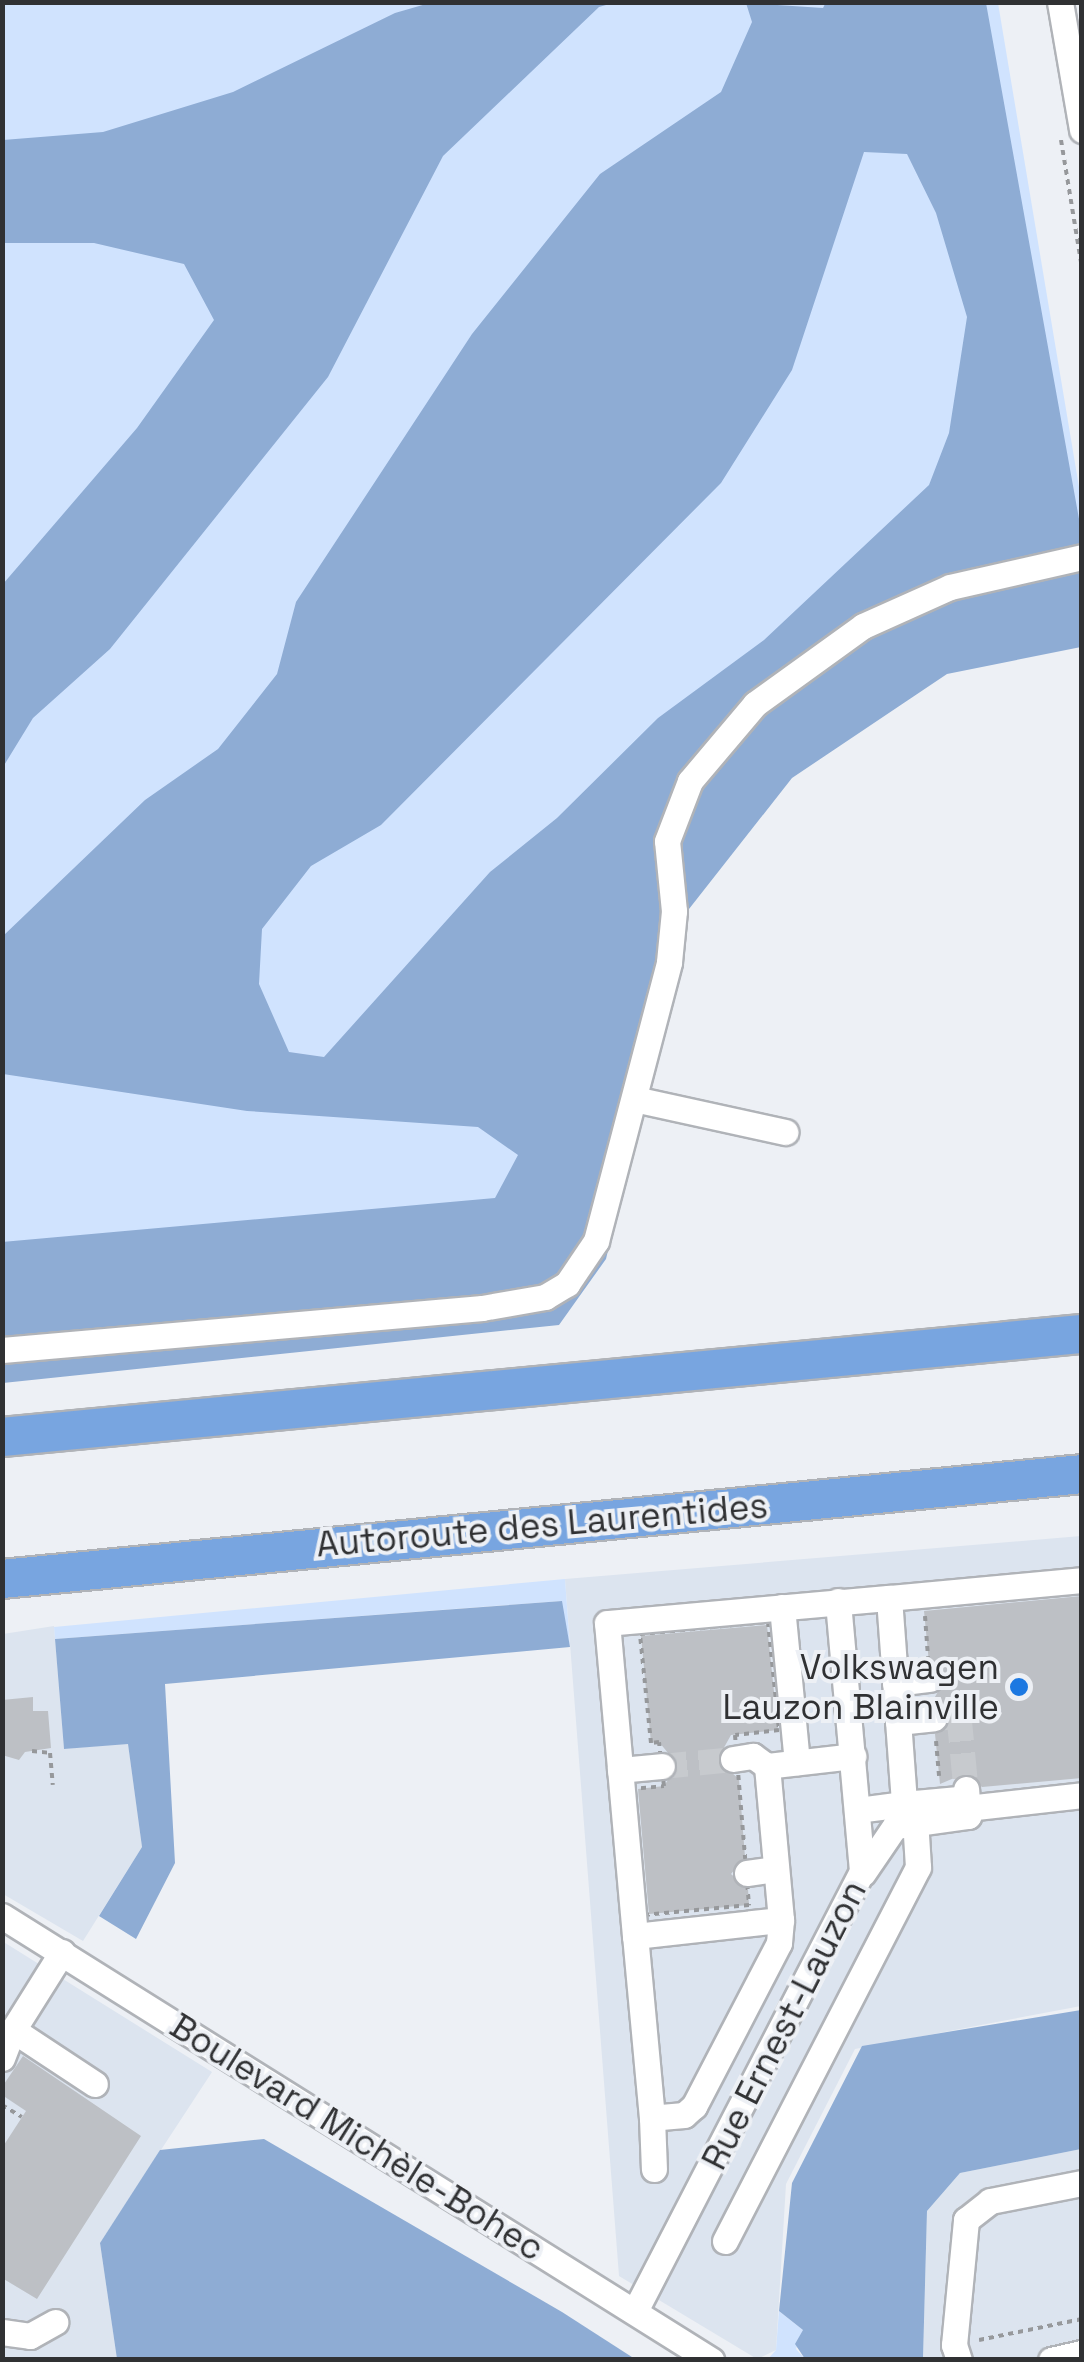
<!DOCTYPE html>
<html>
<head>
<meta charset="utf-8">
<style>
	body { margin:0 }
	#map { position:relative; width:1084px; height:2362px; overflow:hidden; background:#edf0f5; font-family:"Space Grotesk",sans-serif }
	div>[style] { position:absolute }
	[style*='--x'] { left:calc(var(--x)*1px); top:calc(var(--y)*1px); width:calc(var(--w)*1px); rotate:calc(var(--a)*1deg) }
	.built>* { inset:0; background:#dce4ef }
	.green>* { inset:0; background:#d0e3fe }
	.forest>* { inset:0; background:#8eacd4 }
	.building>* { inset:0; background:#bdc0c5 }
	.minor-tunnel>* { height:25px; margin-top:-12.5px; transform-origin:0; background:repeating-linear-gradient(90deg,#c7cace 0 25px,transparent 0 37px) }
	.path>* { height:4px; margin-top:-2px; transform-origin:0; background:repeating-linear-gradient(90deg,#96989b 0 5px,transparent 0 10px) }
	.roads { filter:drop-shadow(2px 0 #b0b3b8) drop-shadow(-2px 0 #b0b3b8) drop-shadow(0 2px #b0b3b8) drop-shadow(0 -2px #b0b3b8) }
	.minor>* { height:25px; margin:-12.5px; padding:0 12.5px; transform-origin:12.5px; border-radius:12.5px; background:#fff }
	.highway>* { height:38px; margin:-19px; padding:0 19px; transform-origin:19px; border-radius:19px; background:#78a5e0 }
	.dots>* { width:28px; height:28px; translate:-50% -50%; box-sizing:border-box; border:5px solid #edf0f5; border-radius:50% }
	span { translate:-50% -50%; white-space:nowrap; text-align:center; line-height:1.15; -webkit-text-stroke:8px #edf0f5; paint-order:stroke }
	.street-label { font-size:35px; color:#303133 }
	.poi-label { font-size:35px; color:#303133 }
	.right { translate:-100% -50%; text-align:right }
	.frame { position:absolute; inset:0; border:5px solid #303133; pointer-events:none }
</style>
</head>
<body>
<div id="map">
	<div class="built">
		<i style="clip-path:polygon(1081px 1536px,1081px 2006px,855px 2049px,786px 2184px,776px 2350px,757px 2359px,619px 2276px,565px 1579px)"></i>
		<i style="clip-path:polygon(54px 1626px,64px 1749px,128px 1743px,142px 1847px,83px 1941px,3px 1894px,3px 1634px)"></i>
		<i style="clip-path:polygon(2px 1941px,212px 2072px,100px 2243px,117px 2359px,3px 2359px)"></i>
		<i style="clip-path:polygon(1081px 2149px,1081px 2359px,923px 2360px,927px 2211px,960px 2173px)"></i>
	</div>
	<div class="green">
		<i style="clip-path:polygon(2px 3px,998px 3px,1081px 499px,1081px 538px,704px 764px,488px 1297px,3px 1355px)"></i>
		<i style="clip-path:polygon(565px 1579px,570px 1647px,561px 1601px,55px 1639px,54px 1627px)"></i>
		<i style="clip-path:polygon(779px 2311px,803px 2330px,796px 2349px,805px 2359px,767px 2360px,776px 2350px)"></i>
	</div>
	<div class="forest">
		<i style="clip-path:polygon(433px 2px,613px 3px,599px 7px,443px 156px,328px 377px,110px 649px,33px 718px,3px 767px,3px 584px,137px 428px,214px 320px,184px 264px,94px 243px,3px 243px,3px 140px,103px 132px,233px 92px,395px 13px)"></i>
		<i style="clip-path:polygon(evenodd,826px 2px,986px 3px,1081px 530px,1081px 647px,947px 674px,792px 778px,689px 909px,606px 1259px,559px 1325px,3px 1383px,2px 1242px,495px 1198px,518px 1155px,478px 1127px,247px 1111px,3px 1074px,3px 936px,145px 800px,218px 749px,277px 674px,296px 602px,472px 334px,600px 174px,721px 92px,752px 22px,746px 3px,823px 8px,826px 2px,864px 152px,907px 154px,936px 213px,967px 317px,949px 433px,929px 485px,764px 640px,658px 718px,557px 818px,490px 872px,324px 1057px,289px 1052px,259px 984px,262px 929px,311px 866px,381px 825px,721px 483px,792px 370px,864px 152px)"></i>
		<i style="clip-path:polygon(562px 1601px,570px 1647px,165px 1684px,175px 1863px,136px 1939px,99px 1916px,142px 1847px,128px 1744px,64px 1749px,55px 1639px)"></i>
		<i style="clip-path:polygon(1081px 2010px,1081px 2149px,960px 2173px,927px 2211px,923px 2359px,805px 2359px,795px 2344px,803px 2330px,779px 2311px,792px 2183px,862px 2046px)"></i>
		<i style="clip-path:polygon(264px 2139px,562px 2312px,635px 2359px,117px 2359px,100px 2243px,160px 2150px)"></i>
	</div>
	<div class="building">
		<i style="clip-path:polygon(1082px 1596px,1082px 1778px,982px 1787px,966px 1773px,940px 1784px,935px 1734px,950px 1717px,932px 1702px,946px 1678px,929px 1663px,924px 1611px)"></i>
		<i style="clip-path:polygon(767px 1625px,778px 1730px,731px 1735px,717px 1760px,739px 1779px,745px 1857px,731px 1874px,748px 1889px,749px 1905px,649px 1914px,638px 1789px,664px 1786px,678px 1765px,659px 1742px,651px 1743px,641px 1636px)"></i>
		<i style="clip-path:polygon(33px 1697px,33px 1711px,48px 1711px,51px 1748px,25px 1752px,19px 1760px,2px 1755px,2px 1700px)"></i>
		<i style="clip-path:polygon(23px 2056px,141px 2136px,37px 2299px,2px 2278px,2px 2148px,26px 2111px,2px 2095px,2px 2087px)"></i>
	</div>
	<div class="minor-tunnel">
		<i style="--x:934;--y:1718;--w:25;--a:-5"></i>
		<i style="--x:959;--y:1716;--w:73;--a:84.5"></i>
		<i style="--x:662;--y:1766;--w:71;--a:-5.6"></i>
	</div>
	<div class="path">
		<i style="--x:1061;--y:140;--w:130;--a:80.7"></i>
		<i style="--x:925;--y:1616;--w:41;--a:85.8"></i>
		<i style="--x:768;--y:1622;--w:109;--a:84.2"></i>
		<i style="--x:779;--y:1730;--w:44;--a:173.5"></i>
		<i style="--x:735;--y:1735;--w:171;--a:85.3"></i>
		<i style="--x:749;--y:1905;--w:106;--a:174.6"></i>
		<i style="--x:643;--y:1915;--w:127;--a:-95.4"></i>
		<i style="--x:631;--y:1789;--w:33;--a:-5"></i>
		<i style="--x:664;--y:1786;--w:44;--a:-96.5"></i>
		<i style="--x:659;--y:1742;--w:8;--a:173"></i>
		<i style="--x:651;--y:1743;--w:110;--a:-95.8"></i>
		<i style="--x:640;--y:1634;--w:129;--a:-5.4"></i>
		<i style="--x:936;--y:1741;--w:35;--a:85"></i>
		<i style="--x:32;--y:1751;--w:18;--a:6"></i>
		<i style="--x:50;--y:1753;--w:32;--a:85"></i>
		<i style="--x:2;--y:2105;--w:23;--a:31"></i>
		<i style="--x:979;--y:2340;--w:105;--a:-11.5"></i>
	</div>
	<div class="roads">
		<div class="minor">
			<i style="--x:1060;--y:2;--w:130;--a:80.2"></i>
			<i style="--x:634;--y:1099;--w:155;--a:12.3"></i>
			<i style="--x:2;--y:1350;--w:482;--a:-5"></i>
			<i style="--x:482;--y:1308;--w:64;--a:-9.9"></i>
			<i style="--x:545;--y:1297;--w:26;--a:-31"></i>
			<i style="--x:567;--y:1284;--w:52;--a:-56"></i>
			<i style="--x:596;--y:1241;--w:288;--a:-75.3"></i>
			<i style="--x:669;--y:962;--w:51;--a:-84.4"></i>
			<i style="--x:674;--y:911;--w:70;--a:-95.7"></i>
			<i style="--x:667;--y:841;--w:64;--a:-69"></i>
			<i style="--x:690;--y:781;--w:101;--a:-49.8"></i>
			<i style="--x:755;--y:704;--w:133;--a:-35.8"></i>
			<i style="--x:863;--y:626;--w:95;--a:-24.1"></i>
			<i style="--x:950;--y:587;--w:135;--a:-12.8"></i>
			<i style="--x:889;--y:1598;--w:194;--a:-5.3"></i>
			<i style="--x:782;--y:1607;--w:156;--a:84.5"></i>
			<i style="--x:895;--y:1683;--w:35;--a:-7"></i>
			<i style="--x:898;--y:1722;--w:36;--a:-6"></i>
			<i style="--x:733;--y:1759;--w:20;--a:-9"></i>
			<i style="--x:753;--y:1756;--w:17;--a:36"></i>
			<i style="--x:620;--y:1770;--w:42;--a:-5.4"></i>
			<i style="--x:904;--y:1804;--w:63;--a:-5.4"></i>
			<i style="--x:967;--y:1808;--w:116;--a:-6.4"></i>
			<i style="--x:747;--y:1873;--w:29;--a:-8"></i>
			<i style="--x:863;--y:1873;--w:57;--a:-55.8"></i>
			<i style="--x:895;--y:1826;--w:74;--a:-7.8"></i>
			<i style="--x:968;--y:1816;--w:27;--a:-94"></i>
			<i style="--x:2;--y:1916;--w:837;--a:32.06"></i>
			<i style="--x:781;--y:1920;--w:23;--a:95"></i>
			<i style="--x:779;--y:1943;--w:184;--a:117.5"></i>
			<i style="--x:694;--y:2106;--w:13;--a:138"></i>
			<i style="--x:684;--y:2115;--w:32;--a:175"></i>
			<i style="--x:652;--y:2118;--w:183;--a:-95.3"></i>
			<i style="--x:635;--y:1936;--w:147;--a:-6.3"></i>
			<i style="--x:781;--y:1920;--w:155;--a:-95.2"></i>
			<i style="--x:767;--y:1766;--w:87;--a:-6.6"></i>
			<i style="--x:635;--y:1936;--w:314;--a:-95.1"></i>
			<i style="--x:607;--y:1623;--w:283;--a:-5.1"></i>
			<i style="--x:889;--y:1598;--w:207;--a:85.8"></i>
			<i style="--x:904;--y:1804;--w:46;--a:172.6"></i>
			<i style="--x:62;--y:1952;--w:92;--a:122.1"></i>
			<i style="--x:13;--y:2030;--w:98;--a:33.4"></i>
			<i style="--x:2;--y:2058;--w:30;--a:-69"></i>
			<i style="--x:652;--y:2118;--w:51;--a:87.8"></i>
			<i style="--x:725;--y:2241;--w:421;--a:-62.7"></i>
			<i style="--x:918;--y:1867;--w:64;--a:-93.6"></i>
			<i style="--x:635;--y:2311;--w:495;--a:-62.7"></i>
			<i style="--x:862;--y:1871;--w:271;--a:-95.1"></i>
			<i style="--x:2;--y:2332;--w:28;--a:8"></i>
			<i style="--x:30;--y:2336;--w:29;--a:-29"></i>
			<i style="--x:959;--y:2360;--w:16;--a:-108"></i>
			<i style="--x:954;--y:2345;--w:126;--a:-84.5"></i>
			<i style="--x:966;--y:2220;--w:31;--a:-38"></i>
			<i style="--x:990;--y:2201;--w:94;--a:-11.1"></i>
			<i style="--x:1051;--y:2360;--w:32;--a:-13"></i>
		</div>
		<div class="highway">
			<i style="--x:2;--y:1437;--w:1085;--a:-5.45"></i>
			<i style="--x:2;--y:1579;--w:1085;--a:-5.55"></i>
		</div>
	</div>
	<div class="dots">
		<i style="left:1019px;top:1687px;background:#1c78e1"></i>
	</div>
	<div class="street-label">
		<span style="left:542px;top:1525px;rotate:-5deg">Autoroute des Laurentides</span>
		<span style="left:784px;top:2025px;rotate:-63deg">Rue Ernest-Lauzon</span>
		<span style="left:357px;top:2137px;rotate:32deg">Boulevard Michèle-Bohec</span>
	</div>
	<div class="poi-label">
		<span class="right" style="left:999px;top:1687px">Volkswagen<br>Lauzon Blainville</span>
	</div>
	<div class="frame"></div>
</div>
</body>
</html>
